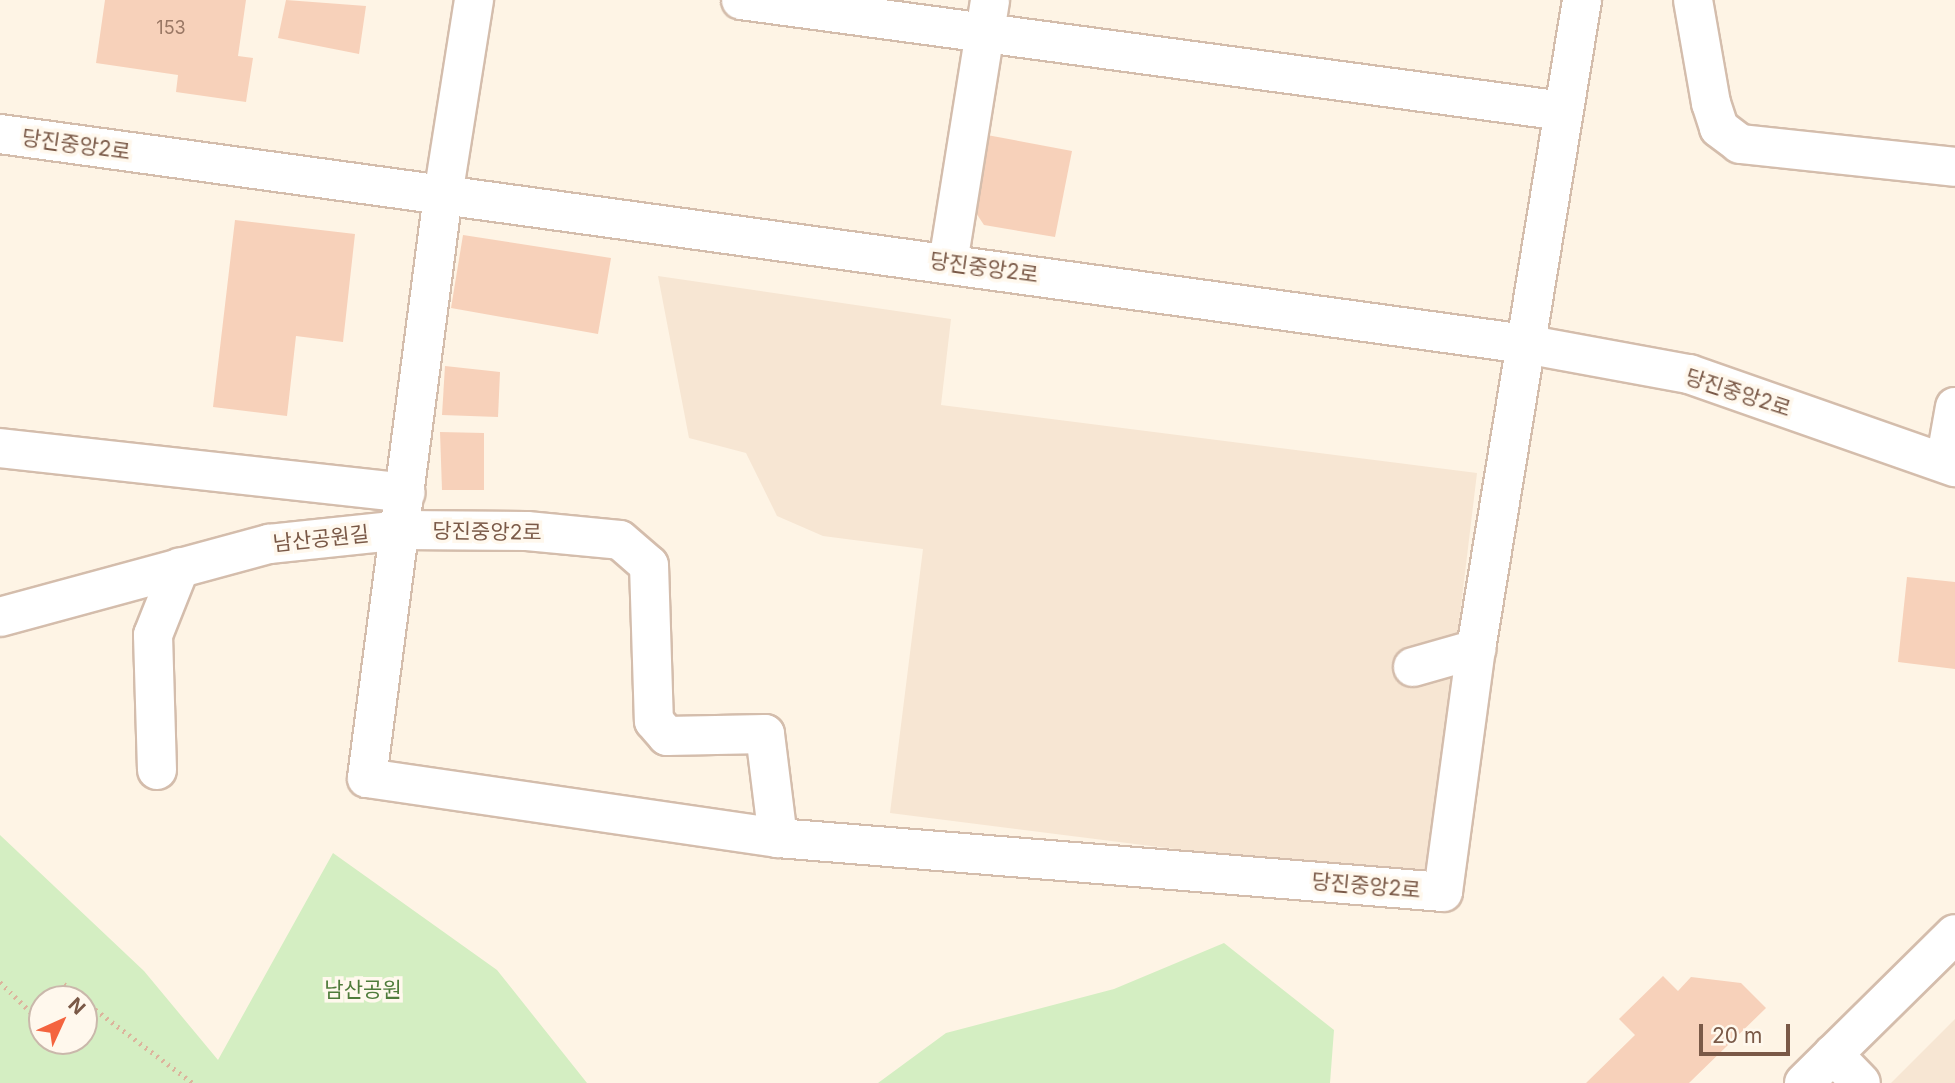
<!DOCTYPE html>
<html>
<head>
<meta charset="utf-8">
<style>
	body { margin:0 }
	#map { position:relative; width:1955px; height:1083px; overflow:hidden; background:#fef4e5; font-family:Inter,"Noto Sans KR",sans-serif }
	div>[style] { position:absolute }
	[style*='--x'] { left:calc(var(--x)*1px); top:calc(var(--y)*1px); width:calc(var(--w)*1px); rotate:calc(var(--a)*1deg) }
	.residential>* { inset:0; background:#f7e6d3 }
	.green>* { inset:0; background:#d4eec2 }
	.building>* { inset:0; background:#f7d1ba }
	.path>* { height:4.5px; margin-top:-2.25px; transform-origin:0; background:repeating-linear-gradient(90deg,#dcb49c 0 2px,transparent 0 7px) }
	.roads { filter:drop-shadow(2px 0 #d4bdac) drop-shadow(-2px 0 #d4bdac) drop-shadow(0 2px #d4bdac) drop-shadow(0 -2px #d4bdac) }
	.minor>* { height:38px; margin:-19px; padding:0 19px; transform-origin:19px; border-radius:19px; background:#fff }
	span { translate:-50% -50%; white-space:nowrap; text-align:center; line-height:1.15; -webkit-text-stroke:7px #fff8ed; paint-order:stroke }
	.number-label { font-size:18px; color:#997764 }
	.number-label span { -webkit-text-stroke-width:0 }
	.street-label { font-size:21px; color:#7a5947 }
	.park-label { font-size:21px; color:#4f7b3b }
	.north { position:absolute; left:28px; top:985px; width:70px; height:70px; box-sizing:border-box; background:#fff8ed; border:2px solid #cab8ab; border-radius:50%; rotate:45deg; font-size:19px; font-weight:700; line-height:28px; text-align:center; color:#7a5947 }
	.north::after { content:''; display:block; margin:auto; width:24px; height:32px; background:#f4643f; clip-path:polygon(50% 0,100% 100%,50% 72%,0 100%) }
	.scale { position:absolute; left:1699px; top:1024px; width:91px; height:32px; box-sizing:border-box; border:4px solid #7a5947; border-top:0; padding-left:9px; font-size:21px; line-height:24px; white-space:nowrap; color:#7a5947; -webkit-text-stroke:5px #fff8ed; paint-order:stroke }
</style>
</head>
<body>
<div id="map">
	<div class="residential">
		<i style="clip-path:polygon(658px 276px,951px 319px,941px 405px,1477px 473px,1428px 881px,890px 813px,923px 549px,823px 536px,777px 516px,746px 453px,689px 438px)"></i>
		<i style="clip-path:polygon(1955px 1019px,1955px 1083px,1891px 1083px)"></i>
	</div>
	<div class="green">
		<i style="clip-path:polygon(evenodd,0 835px,144px 971px,218px 1060px,333px 853px,497px 970px,587px 1083px,0 1083px,0 835px,84px 999px,84px 1041px,42px 1041px,42px 999px,84px 999px)"></i>
		<i style="clip-path:polygon(1224px 943px,1334px 1030px,1330px 1083px,878px 1083px,946px 1033px,1114px 989px)"></i>
	</div>
	<div class="building">
		<i style="clip-path:polygon(105px 0,246px 0,238px 56px,253px 58px,246px 102px,176px 92px,178px 75px,96px 63px)"></i>
		<i style="clip-path:polygon(286px 0,366px 6px,359px 54px,278px 38px)"></i>
		<i style="clip-path:polygon(987px 135px,1072px 151px,1055px 237px,984px 225px,976px 213px)"></i>
		<i style="clip-path:polygon(235px 220px,355px 234px,343px 342px,296px 336px,287px 416px,213px 407px)"></i>
		<i style="clip-path:polygon(463px 235px,611px 258px,598px 334px,451px 308px)"></i>
		<i style="clip-path:polygon(445px 366px,500px 372px,498px 417px,442px 415px)"></i>
		<i style="clip-path:polygon(440px 432px,484px 433px,484px 490px,442px 490px)"></i>
		<i style="clip-path:polygon(1907px 577px,1955px 582px,1955px 669px,1898px 662px)"></i>
		<i style="clip-path:polygon(1663px 976px,1678px 991px,1691px 977px,1741px 983px,1766px 1008px,1689px 1083px,1586px 1083px,1635px 1035px,1619px 1019px)"></i>
	</div>
	<div class="path">
		<i style="--x:0;--y:982;--w:49;--a:44.2"></i>
		<i style="--x:35;--y:1016;--w:11;--a:-49"></i>
		<i style="--x:50;--y:999;--w:21;--a:-47"></i>
		<i style="--x:64;--y:984;--w:23;--a:40"></i>
		<i style="--x:84;--y:1001;--w:136;--a:37"></i>
	</div>
	<div class="roads">
		<div class="minor">
			<i style="--x:474;--y:0;--w:197;--a:99"></i>
			<i style="--x:443;--y:195;--w:588;--a:97.43"></i>
			<i style="--x:367;--y:778;--w:415;--a:8.3"></i>
			<i style="--x:778;--y:838;--w:667;--a:4.64"></i>
			<i style="--x:1443;--y:892;--w:245;--a:-82.3"></i>
			<i style="--x:1476;--y:649;--w:658;--a:-80.72"></i>
			<i style="--x:741;--y:0;--w:829;--a:7.69"></i>
			<i style="--x:1693;--y:0;--w:105;--a:80.1"></i>
			<i style="--x:1711;--y:103;--w:26;--a:72"></i>
			<i style="--x:1719;--y:128;--w:26;--a:37"></i>
			<i style="--x:1740;--y:144;--w:216;--a:6.1"></i>
			<i style="--x:0;--y:134;--w:1539;--a:7.84"></i>
			<i style="--x:1525;--y:344;--w:167;--a:10.4"></i>
			<i style="--x:1689;--y:374;--w:282;--a:19.3"></i>
			<i style="--x:948;--y:263;--w:266;--a:-80.9"></i>
			<i style="--x:0;--y:448;--w:408;--a:6.3"></i>
			<i style="--x:1945;--y:463;--w:57;--a:-79.9"></i>
			<i style="--x:0;--y:617;--w:279;--a:-15.2"></i>
			<i style="--x:269;--y:544;--w:134;--a:-6"></i>
			<i style="--x:402;--y:530;--w:125;--a:0.5"></i>
			<i style="--x:527;--y:531;--w:93;--a:5.5"></i>
			<i style="--x:620;--y:540;--w:38;--a:41"></i>
			<i style="--x:649;--y:565;--w:156;--a:88.2"></i>
			<i style="--x:654;--y:721;--w:20;--a:49"></i>
			<i style="--x:667;--y:736;--w:98;--a:-1.2"></i>
			<i style="--x:765;--y:734;--w:105;--a:82.9"></i>
			<i style="--x:1413;--y:667;--w:66;--a:-15.9"></i>
			<i style="--x:157;--y:770;--w:135;--a:-91.7"></i>
			<i style="--x:153;--y:635;--w:73;--a:-68.3"></i>
			<i style="--x:1833;--y:1054;--w:40;--a:46"></i>
			<i style="--x:1804;--y:1083;--w:212;--a:-44.6"></i>
		</div>
	</div>
	<div class="number-label">
		<span style="left:171px;top:28px">153</span>
	</div>
	<div class="street-label">
		<span style="left:76px;top:145px;rotate:8deg">당진중앙2로</span>
		<span style="left:984px;top:268px;rotate:8deg">당진중앙2로</span>
		<span style="left:1738px;top:393px;rotate:18deg">당진중앙2로</span>
		<span style="left:487px;top:532px;rotate:1deg">당진중앙2로</span>
		<span style="left:321px;top:539px;rotate:-6deg">남산공원길</span>
		<span style="left:1366px;top:886px;rotate:5deg">당진중앙2로</span>
	</div>
	<div class="park-label">
		<span style="left:363px;top:990px">남산공원</span>
	</div>
	<div class="north">N</div>
	<div class="scale">20 m</div>
</div>
</body>
</html>
